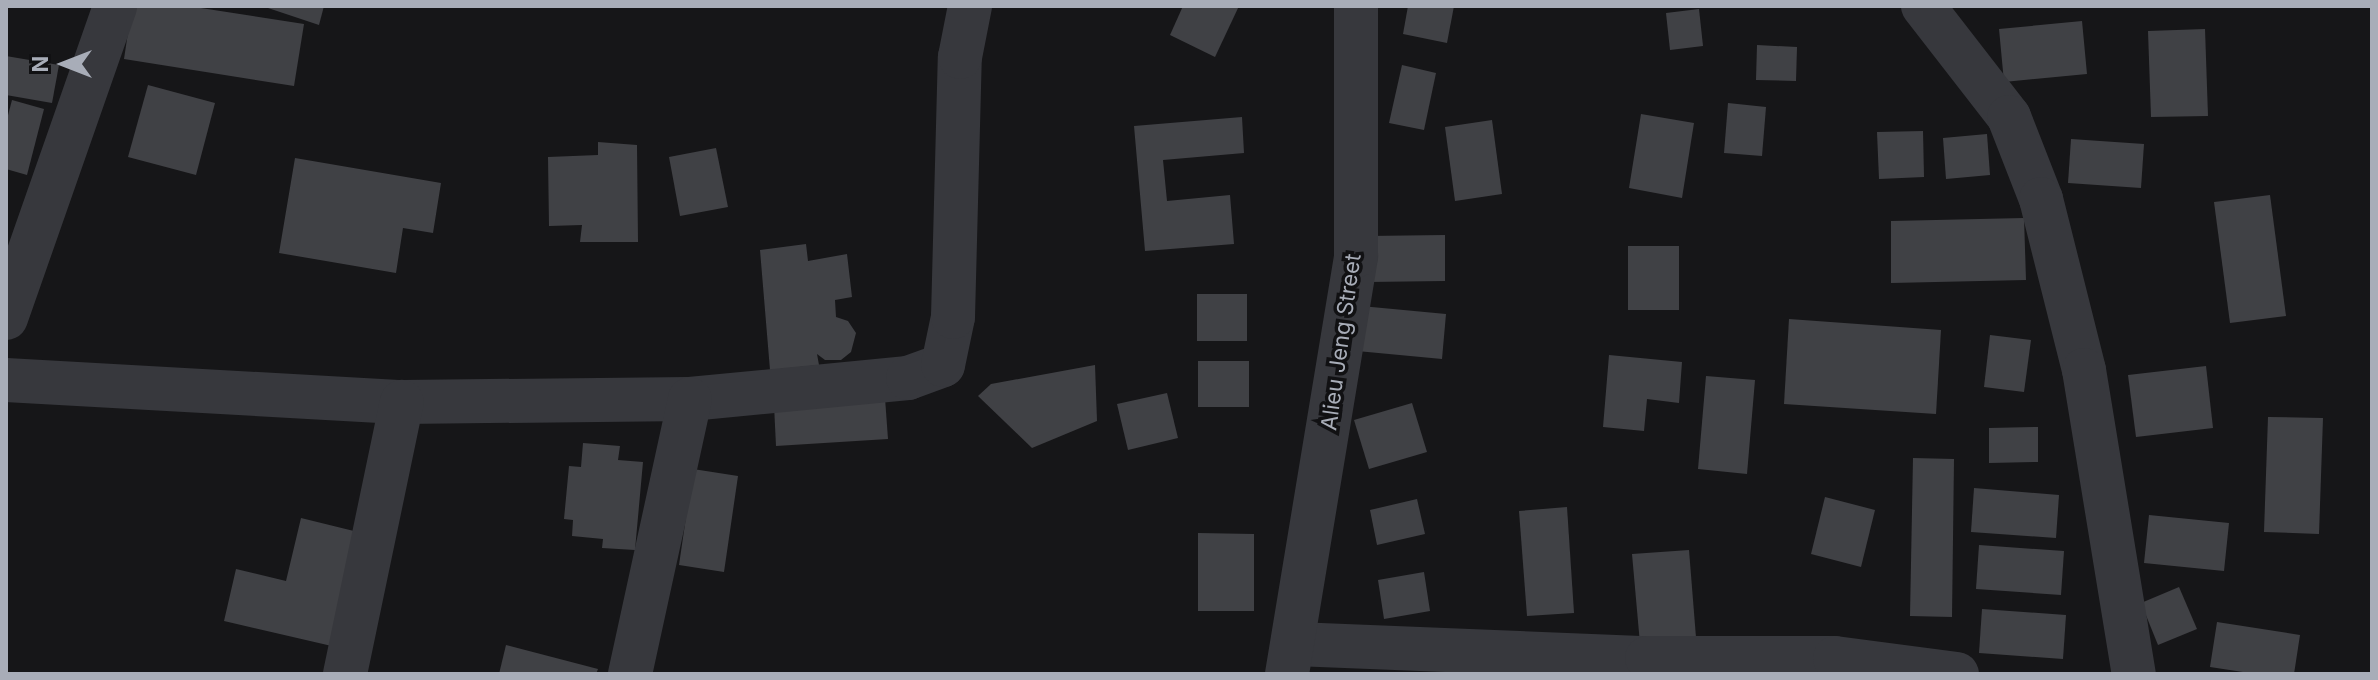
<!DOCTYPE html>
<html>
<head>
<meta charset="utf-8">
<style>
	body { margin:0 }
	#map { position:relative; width:2378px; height:680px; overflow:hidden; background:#161618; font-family:Inter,sans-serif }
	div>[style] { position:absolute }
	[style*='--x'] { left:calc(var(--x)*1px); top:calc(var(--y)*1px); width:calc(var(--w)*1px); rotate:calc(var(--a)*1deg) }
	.building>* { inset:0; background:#404145 }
	.street>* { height:44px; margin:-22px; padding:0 22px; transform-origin:22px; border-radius:22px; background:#37383d }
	span { translate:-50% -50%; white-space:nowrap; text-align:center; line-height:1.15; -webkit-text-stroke:7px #111113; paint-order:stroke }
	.street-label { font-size:22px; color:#a8adb8 }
	.frame { position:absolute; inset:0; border:8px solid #a8adb8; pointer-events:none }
	.north { position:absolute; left:24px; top:24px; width:80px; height:80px; -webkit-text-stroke:6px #111113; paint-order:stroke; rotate:270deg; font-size:22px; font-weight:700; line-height:32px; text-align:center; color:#a8adb8 }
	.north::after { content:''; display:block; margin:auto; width:28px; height:36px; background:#a8adb8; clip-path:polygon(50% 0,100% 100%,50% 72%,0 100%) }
</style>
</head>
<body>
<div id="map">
	<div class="building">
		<i style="clip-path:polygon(132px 6px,188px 6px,304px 24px,294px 86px,124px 59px)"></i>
		<i style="clip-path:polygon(262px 6px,324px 6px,319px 25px)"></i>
		<i style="clip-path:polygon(1183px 6px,1239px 6px,1215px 57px,1170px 35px)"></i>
		<i style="clip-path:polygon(1408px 6px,1454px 6px,1447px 43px,1403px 34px)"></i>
		<i style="clip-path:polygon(1699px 9px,1703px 46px,1670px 50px,1666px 13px)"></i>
		<i style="clip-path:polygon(2082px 21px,2087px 74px,2004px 82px,1999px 29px)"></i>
		<i style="clip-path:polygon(2205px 29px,2208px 116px,2151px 117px,2148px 31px)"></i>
		<i style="clip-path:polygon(1757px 45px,1797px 47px,1796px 81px,1756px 80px)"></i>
		<i style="clip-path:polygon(6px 56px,59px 65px,52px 103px,6px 95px)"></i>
		<i style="clip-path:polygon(1402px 65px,1436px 73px,1424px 130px,1389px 123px)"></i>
		<i style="clip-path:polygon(148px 85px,215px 103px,196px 175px,128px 157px)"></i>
		<i style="clip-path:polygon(12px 100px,44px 109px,27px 175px,6px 169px,6px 123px)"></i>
		<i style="clip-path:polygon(1728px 103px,1766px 107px,1762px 156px,1724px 153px)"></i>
		<i style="clip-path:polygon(1641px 114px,1694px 123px,1682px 198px,1629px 188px)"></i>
		<i style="clip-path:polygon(1242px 117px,1244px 153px,1163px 160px,1167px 201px,1230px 195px,1234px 244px,1145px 251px,1134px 126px)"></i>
		<i style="clip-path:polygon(1492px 120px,1502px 194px,1455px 201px,1445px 127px)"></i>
		<i style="clip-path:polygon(1923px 131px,1924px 177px,1879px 179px,1877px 132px)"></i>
		<i style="clip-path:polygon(1987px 134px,1990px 175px,1946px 179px,1943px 138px)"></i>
		<i style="clip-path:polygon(2071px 139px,2144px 144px,2141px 188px,2068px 183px)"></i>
		<i style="clip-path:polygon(598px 142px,637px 145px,638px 242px,580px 242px,582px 225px,549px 226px,548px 157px,598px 155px)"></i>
		<i style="clip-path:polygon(716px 148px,728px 207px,680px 216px,669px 157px)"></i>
		<i style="clip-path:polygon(295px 158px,441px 183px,433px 233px,403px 228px,396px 273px,279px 253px)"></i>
		<i style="clip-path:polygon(2270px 195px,2286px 316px,2230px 323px,2214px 202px)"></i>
		<i style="clip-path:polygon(2024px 218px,2026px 280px,1891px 283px,1891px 221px)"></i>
		<i style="clip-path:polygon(1445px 235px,1445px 281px,1368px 282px,1367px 236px)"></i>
		<i style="clip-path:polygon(806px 244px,808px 261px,847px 254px,852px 297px,835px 300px,836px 317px,848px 321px,856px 333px,851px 352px,841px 360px,825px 360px,817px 354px,819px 365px,770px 370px,760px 250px)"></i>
		<i style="clip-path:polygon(1628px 246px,1679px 246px,1679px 310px,1628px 310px)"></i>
		<i style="clip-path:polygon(1197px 294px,1247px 294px,1247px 341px,1197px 341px)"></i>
		<i style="clip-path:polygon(1361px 306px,1446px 314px,1442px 359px,1357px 351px)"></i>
		<i style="clip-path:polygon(1789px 319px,1941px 330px,1936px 414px,1784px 404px)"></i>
		<i style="clip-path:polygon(1990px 335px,2031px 340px,2024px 392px,1984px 387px)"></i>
		<i style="clip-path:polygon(1609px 355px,1682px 362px,1679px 403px,1647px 399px,1644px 431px,1603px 427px)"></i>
		<i style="clip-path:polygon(1198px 361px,1249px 361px,1249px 407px,1198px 407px)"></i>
		<i style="clip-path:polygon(1095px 365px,1097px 421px,1032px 448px,978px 396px,991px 384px)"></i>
		<i style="clip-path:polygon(2206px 366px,2213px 428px,2136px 437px,2128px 375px)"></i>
		<i style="clip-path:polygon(1706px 376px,1755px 380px,1747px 474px,1698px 469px)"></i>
		<i style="clip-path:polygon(1167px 393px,1178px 438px,1128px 450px,1117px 404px)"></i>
		<i style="clip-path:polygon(885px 398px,888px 439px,776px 446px,774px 405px)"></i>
		<i style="clip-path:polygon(1412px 403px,1427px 452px,1369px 469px,1354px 420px)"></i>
		<i style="clip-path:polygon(2268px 417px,2323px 418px,2319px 534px,2264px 532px)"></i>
		<i style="clip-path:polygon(2038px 427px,2038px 462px,1989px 463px,1989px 428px)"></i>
		<i style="clip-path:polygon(583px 443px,620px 446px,618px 460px,643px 462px,635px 550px,602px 548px,603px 539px,572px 536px,573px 520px,564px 519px,569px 466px,581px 467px)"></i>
		<i style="clip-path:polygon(1913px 458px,1954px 459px,1952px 617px,1910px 616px)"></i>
		<i style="clip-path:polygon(693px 469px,738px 476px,724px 572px,679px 565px)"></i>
		<i style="clip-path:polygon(1974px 488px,2059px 495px,2056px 538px,1971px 532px)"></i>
		<i style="clip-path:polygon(1825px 497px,1875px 510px,1861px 567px,1811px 554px)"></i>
		<i style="clip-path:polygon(1417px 499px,1425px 534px,1377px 545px,1370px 510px)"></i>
		<i style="clip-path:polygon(1567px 507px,1574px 613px,1527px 616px,1519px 511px)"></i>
		<i style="clip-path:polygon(2149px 515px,2229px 523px,2224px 571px,2144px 563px)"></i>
		<i style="clip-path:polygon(301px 518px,362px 533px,336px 647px,224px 621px,236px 569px,286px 581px)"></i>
		<i style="clip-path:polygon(1198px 533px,1254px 534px,1254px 611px,1198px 611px)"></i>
		<i style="clip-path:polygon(1979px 545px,2064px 551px,2061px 595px,1976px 589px)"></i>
		<i style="clip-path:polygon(1689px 550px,1697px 650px,1641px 655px,1632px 554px)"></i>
		<i style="clip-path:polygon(1424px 572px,1430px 611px,1384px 619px,1378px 580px)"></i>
		<i style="clip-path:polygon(2179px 587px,2197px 629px,2158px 645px,2141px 603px)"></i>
		<i style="clip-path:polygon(1982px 609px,2066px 615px,2063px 659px,1979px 653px)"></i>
		<i style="clip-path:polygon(2217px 622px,2300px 635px,2294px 674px,2256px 674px,2210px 667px)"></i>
		<i style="clip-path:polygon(506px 645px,598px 669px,596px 674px,499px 674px)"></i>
	</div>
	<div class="street">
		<i style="--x:1923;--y:6;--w:140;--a:52.2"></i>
		<i style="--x:2009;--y:117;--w:88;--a:68.7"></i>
		<i style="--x:2041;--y:199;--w:176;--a:75.9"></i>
		<i style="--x:2084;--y:370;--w:308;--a:80.7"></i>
		<i style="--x:6;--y:318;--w:330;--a:-70.7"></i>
		<i style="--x:6;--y:380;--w:397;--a:3.2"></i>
		<i style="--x:402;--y:402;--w:288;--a:-0.6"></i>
		<i style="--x:690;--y:399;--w:219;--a:-5.5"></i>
		<i style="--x:908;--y:378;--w:37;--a:-20"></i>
		<i style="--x:943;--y:365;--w:49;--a:-78.2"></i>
		<i style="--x:953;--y:317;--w:260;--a:-88.5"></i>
		<i style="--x:960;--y:57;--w:52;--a:-78.9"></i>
		<i style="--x:1295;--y:644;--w:352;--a:2.3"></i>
		<i style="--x:1647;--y:658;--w:188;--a:0"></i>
		<i style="--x:1835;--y:658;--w:123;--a:7.5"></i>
		<i style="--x:345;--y:674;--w:278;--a:-78.2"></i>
		<i style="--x:630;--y:674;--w:281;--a:-77.7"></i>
		<i style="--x:1287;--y:674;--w:424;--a:-80.6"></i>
		<i style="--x:1356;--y:256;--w:250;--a:-90"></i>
	</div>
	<div class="street-label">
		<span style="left:1341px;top:342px;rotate:-82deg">Alieu Jeng Street</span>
	</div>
	<div class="frame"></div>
	<div class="north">N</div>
</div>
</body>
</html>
